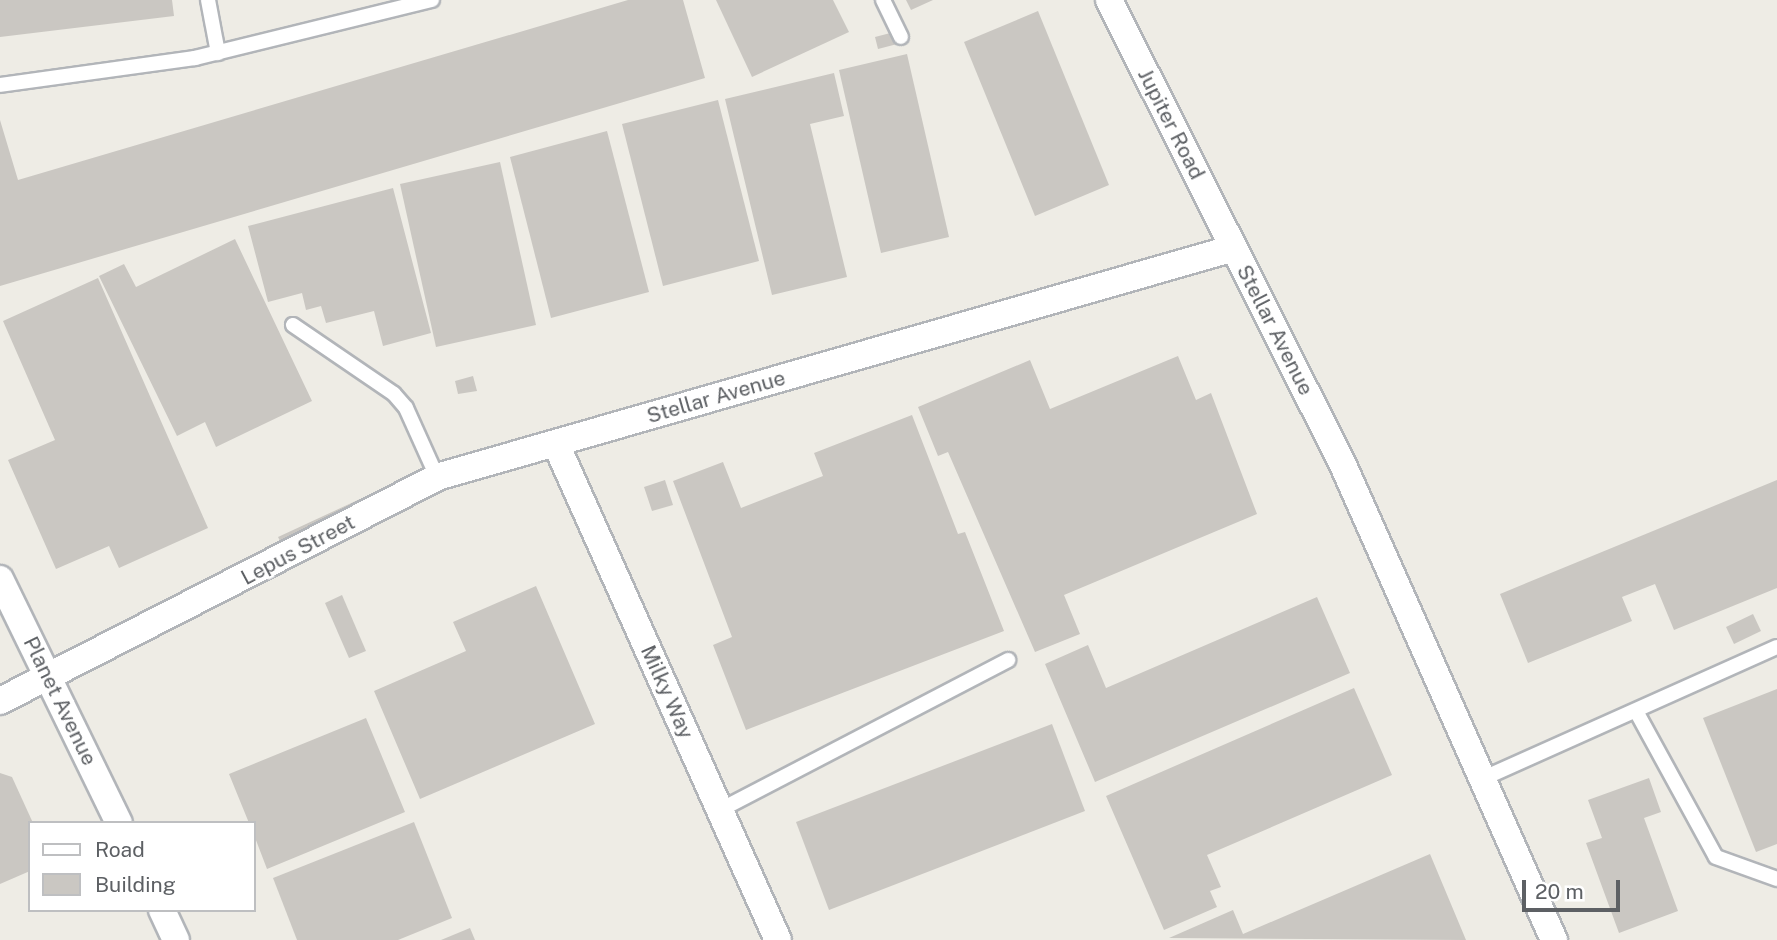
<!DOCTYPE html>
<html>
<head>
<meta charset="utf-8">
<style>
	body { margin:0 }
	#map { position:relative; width:1777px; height:940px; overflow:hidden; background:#eeece5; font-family:"Public Sans",sans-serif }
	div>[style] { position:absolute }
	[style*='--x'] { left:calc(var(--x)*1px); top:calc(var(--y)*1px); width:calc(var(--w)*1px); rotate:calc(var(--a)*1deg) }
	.building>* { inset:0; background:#cac7c2 }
	.roads { filter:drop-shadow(2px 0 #b2b5b9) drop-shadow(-2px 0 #b2b5b9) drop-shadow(0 2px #b2b5b9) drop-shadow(0 -2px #b2b5b9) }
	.lane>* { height:14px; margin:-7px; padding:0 7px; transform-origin:7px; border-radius:7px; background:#fff }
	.street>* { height:26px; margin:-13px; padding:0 13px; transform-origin:13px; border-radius:13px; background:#fff }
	span { translate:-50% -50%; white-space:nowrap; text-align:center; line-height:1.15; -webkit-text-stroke:5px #fff; paint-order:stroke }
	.street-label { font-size:21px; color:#5d6064 }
	.legend { position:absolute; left:28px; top:821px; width:228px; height:91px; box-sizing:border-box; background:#fff; border:2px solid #bebfc1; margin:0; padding:9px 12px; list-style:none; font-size:21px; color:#5d6064 }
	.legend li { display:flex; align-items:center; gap:14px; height:35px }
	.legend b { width:35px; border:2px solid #bebfc1 }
	.scale { position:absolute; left:1522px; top:880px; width:98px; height:32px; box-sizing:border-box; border:4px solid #5d6064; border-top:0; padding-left:9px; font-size:21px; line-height:24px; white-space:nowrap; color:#5d6064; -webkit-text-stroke:5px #fff; paint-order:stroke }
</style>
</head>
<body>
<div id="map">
	<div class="building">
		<i style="clip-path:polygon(0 0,172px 0,174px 16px,0 37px)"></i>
		<i style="clip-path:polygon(628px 0,683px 0,705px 78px,0 286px,0 120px,18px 180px)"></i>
		<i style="clip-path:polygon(716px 0,833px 0,849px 32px,752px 77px)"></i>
		<i style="clip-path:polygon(906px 0,933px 0,911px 10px)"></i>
		<i style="clip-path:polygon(1038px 11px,1109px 185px,1035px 216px,964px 42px)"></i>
		<i style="clip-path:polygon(902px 30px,905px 42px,878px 49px,875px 37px)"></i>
		<i style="clip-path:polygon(907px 54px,949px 237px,881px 253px,839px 70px)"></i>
		<i style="clip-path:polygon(834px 73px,844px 116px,810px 124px,847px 277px,772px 295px,725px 99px)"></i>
		<i style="clip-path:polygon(718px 100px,759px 261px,663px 286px,622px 124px)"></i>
		<i style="clip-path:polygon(607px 131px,649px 292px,551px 318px,510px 157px)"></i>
		<i style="clip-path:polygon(500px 162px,536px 325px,436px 347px,400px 184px)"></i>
		<i style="clip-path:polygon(393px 188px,431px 333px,383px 346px,374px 311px,326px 323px,321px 306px,306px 310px,302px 293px,268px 302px,248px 226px)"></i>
		<i style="clip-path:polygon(235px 239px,312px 401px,216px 447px,205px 422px,177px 436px,99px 276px,124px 264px,136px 287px)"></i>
		<i style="clip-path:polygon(98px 278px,208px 528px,119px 568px,109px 546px,56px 569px,8px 460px,55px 440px,3px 321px)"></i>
		<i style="clip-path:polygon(1178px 356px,1196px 400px,1211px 393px,1257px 514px,1064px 595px,1080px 634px,1035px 652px,948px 452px,938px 456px,918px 407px,1030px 360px,1050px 409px)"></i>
		<i style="clip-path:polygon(473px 376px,477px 391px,458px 394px,455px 381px)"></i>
		<i style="clip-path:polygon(912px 415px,958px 534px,965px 532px,1004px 631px,746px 730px,713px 645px,732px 637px,673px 481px,723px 462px,741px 508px,823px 476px,814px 453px)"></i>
		<i style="clip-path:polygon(665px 480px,673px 505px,652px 511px,644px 487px)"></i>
		<i style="clip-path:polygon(1777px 480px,1777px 588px,1674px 630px,1655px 584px,1622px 597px,1632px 621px,1528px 663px,1500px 594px)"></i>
		<i style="clip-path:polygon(360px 499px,365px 511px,284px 549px,278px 537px)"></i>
		<i style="clip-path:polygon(536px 586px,595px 724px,420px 799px,374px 691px,466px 651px,453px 622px)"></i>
		<i style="clip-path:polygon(342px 595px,366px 651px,349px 658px,325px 603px)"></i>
		<i style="clip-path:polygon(1317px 597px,1350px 673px,1095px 782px,1045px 664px,1088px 645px,1106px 688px)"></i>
		<i style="clip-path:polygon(1753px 614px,1761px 631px,1734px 644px,1726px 627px)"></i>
		<i style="clip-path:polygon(1354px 688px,1392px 775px,1207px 855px,1221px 887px,1210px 891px,1217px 907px,1164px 930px,1106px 796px)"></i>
		<i style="clip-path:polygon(1777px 689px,1777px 844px,1756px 852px,1703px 718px)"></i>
		<i style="clip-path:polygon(366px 718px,405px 812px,267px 869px,254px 835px,254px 823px,249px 823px,229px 774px)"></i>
		<i style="clip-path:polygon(1052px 724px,1085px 811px,829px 910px,796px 822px)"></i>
		<i style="clip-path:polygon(0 773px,12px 777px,33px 823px,30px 871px,0 884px)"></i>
		<i style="clip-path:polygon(1649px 778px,1661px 812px,1644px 818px,1678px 911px,1619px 933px,1586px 843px,1602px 838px,1588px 800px)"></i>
		<i style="clip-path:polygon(414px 822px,452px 918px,398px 940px,297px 940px,273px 878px)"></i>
		<i style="clip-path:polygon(1430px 854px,1466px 940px,1169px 938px,1233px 910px,1243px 934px)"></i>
		<i style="clip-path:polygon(470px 928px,475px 940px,441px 940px)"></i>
	</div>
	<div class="roads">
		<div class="lane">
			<i style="--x:208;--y:0;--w:54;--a:79.3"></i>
			<i style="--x:883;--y:0;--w:41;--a:64.1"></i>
			<i style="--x:0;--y:85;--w:197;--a:-7.9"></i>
			<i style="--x:195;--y:58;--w:244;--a:-13.8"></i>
			<i style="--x:293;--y:325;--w:122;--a:34.3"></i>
			<i style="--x:394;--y:394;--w:18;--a:49"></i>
			<i style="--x:406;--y:408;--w:76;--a:65.8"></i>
			<i style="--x:1636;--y:711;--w:166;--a:61.3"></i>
			<i style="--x:1716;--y:857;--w:65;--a:19.8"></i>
			<i style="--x:1484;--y:778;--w:321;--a:-24.1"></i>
			<i style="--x:720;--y:810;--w:325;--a:-27.5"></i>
		</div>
		<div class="street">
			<i style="--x:1109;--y:0;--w:521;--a:63.29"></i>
			<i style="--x:1343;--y:465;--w:520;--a:66.05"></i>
			<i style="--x:556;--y:444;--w:543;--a:65.89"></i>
			<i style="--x:0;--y:579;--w:271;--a:64"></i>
			<i style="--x:0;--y:701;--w:491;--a:-27.1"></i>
			<i style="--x:437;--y:477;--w:829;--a:-16.03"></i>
			<i style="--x:162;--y:910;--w:33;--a:65"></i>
		</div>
	</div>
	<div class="street-label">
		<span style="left:1171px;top:124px;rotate:63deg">Jupiter Road</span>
		<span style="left:1275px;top:330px;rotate:63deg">Stellar Avenue</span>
		<span style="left:716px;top:397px;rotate:-16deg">Stellar Avenue</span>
		<span style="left:298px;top:550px;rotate:-28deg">Lepus Street</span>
		<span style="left:667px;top:692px;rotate:66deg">Milky Way</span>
		<span style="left:60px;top:701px;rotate:64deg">Planet Avenue</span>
	</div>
	<ul class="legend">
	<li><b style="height:9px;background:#fff"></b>Road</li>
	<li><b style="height:19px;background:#cac7c2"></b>Building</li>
	</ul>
	<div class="scale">20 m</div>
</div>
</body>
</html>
